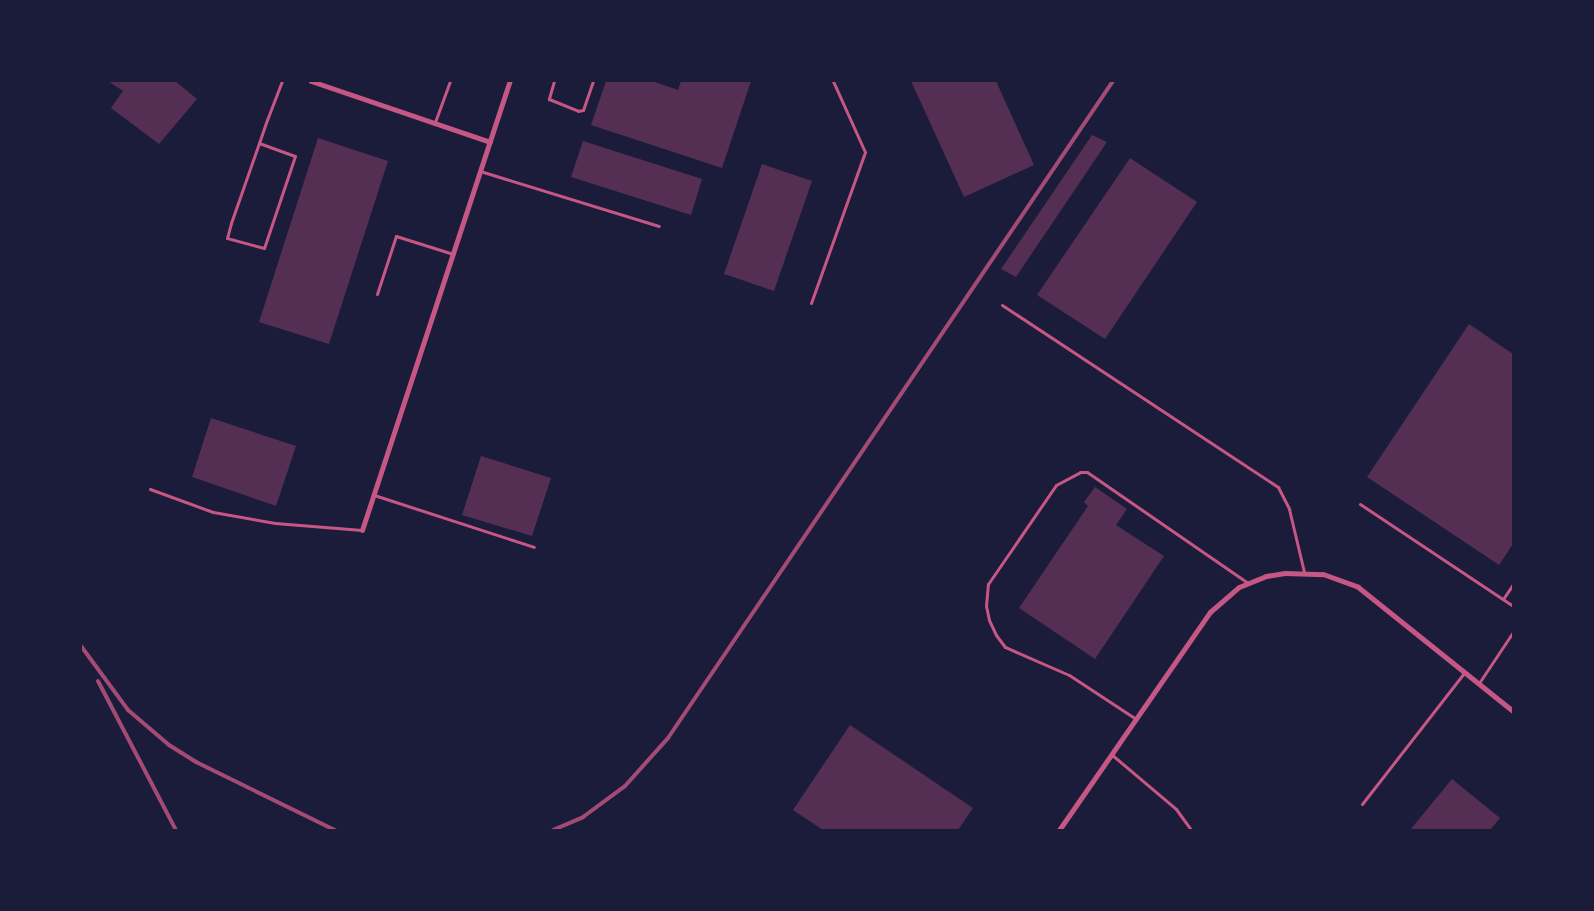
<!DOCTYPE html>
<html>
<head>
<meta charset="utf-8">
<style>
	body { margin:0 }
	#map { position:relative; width:1594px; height:911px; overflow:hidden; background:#1b1b3a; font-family:"Exo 2",sans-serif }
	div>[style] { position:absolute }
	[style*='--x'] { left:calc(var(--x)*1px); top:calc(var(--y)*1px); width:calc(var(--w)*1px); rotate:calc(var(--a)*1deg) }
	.building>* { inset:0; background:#542f53 }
	.service>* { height:3px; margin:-1.5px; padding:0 1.5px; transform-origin:1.5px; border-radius:1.5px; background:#c65784 }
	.minor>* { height:5px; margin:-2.5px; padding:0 2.5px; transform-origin:2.5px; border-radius:2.5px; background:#c65784 }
	.rail>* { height:4px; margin:-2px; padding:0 2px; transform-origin:2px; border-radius:2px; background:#a44b75 }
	span { translate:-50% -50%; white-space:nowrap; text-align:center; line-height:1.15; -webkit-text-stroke:6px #1b1b3a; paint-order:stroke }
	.frame { position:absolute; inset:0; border:82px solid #1b1b3a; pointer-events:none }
</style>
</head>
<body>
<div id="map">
	<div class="building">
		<i style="clip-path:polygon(108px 81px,175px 81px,197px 99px,159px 144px,111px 108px,123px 91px)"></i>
		<i style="clip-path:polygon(606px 81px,652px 81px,678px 90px,681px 81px,751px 81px,722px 168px,591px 125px)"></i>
		<i style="clip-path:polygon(911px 81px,996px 81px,1034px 165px,964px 197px)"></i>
		<i style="clip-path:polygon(1092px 135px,1107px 142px,1016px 277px,1001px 269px)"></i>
		<i style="clip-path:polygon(318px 138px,388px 161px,329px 344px,259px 322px)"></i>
		<i style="clip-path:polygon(583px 141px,702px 179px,691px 215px,571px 177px)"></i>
		<i style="clip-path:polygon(1130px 158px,1197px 202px,1105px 339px,1037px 295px)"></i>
		<i style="clip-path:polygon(762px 164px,812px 181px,774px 291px,724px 274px)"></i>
		<i style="clip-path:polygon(1469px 324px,1513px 354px,1513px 544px,1499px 565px,1367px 477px)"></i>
		<i style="clip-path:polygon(211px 418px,296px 446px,276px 506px,192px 477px)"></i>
		<i style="clip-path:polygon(481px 456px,551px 478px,532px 536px,462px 515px)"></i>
		<i style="clip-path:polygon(1095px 487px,1127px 509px,1116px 525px,1164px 556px,1095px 659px,1019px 608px,1088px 506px,1084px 502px)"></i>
		<i style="clip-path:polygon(850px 725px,973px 808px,958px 830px,823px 830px,793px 810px)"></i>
		<i style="clip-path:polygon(1452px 779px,1500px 818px,1490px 830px,1410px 830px)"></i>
	</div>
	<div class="service">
		<i style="--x:554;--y:81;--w:19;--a:106"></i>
		<i style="--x:549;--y:99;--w:31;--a:22"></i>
		<i style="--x:578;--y:111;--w:5;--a:-11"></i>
		<i style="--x:583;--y:110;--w:31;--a:-71"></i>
		<i style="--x:435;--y:122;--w:44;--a:-69.9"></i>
		<i style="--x:259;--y:143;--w:38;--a:20"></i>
		<i style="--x:295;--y:156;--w:97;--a:108.6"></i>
		<i style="--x:264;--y:248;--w:38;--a:-165"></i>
		<i style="--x:227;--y:238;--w:16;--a:-75"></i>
		<i style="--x:231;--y:223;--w:85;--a:-70.7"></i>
		<i style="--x:259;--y:143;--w:24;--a:-71"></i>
		<i style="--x:267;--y:120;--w:42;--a:-69"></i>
		<i style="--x:480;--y:171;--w:187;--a:17.1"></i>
		<i style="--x:377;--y:294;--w:61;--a:-71.9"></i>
		<i style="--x:396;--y:236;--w:60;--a:17.5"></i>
		<i style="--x:811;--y:303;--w:160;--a:-70.3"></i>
		<i style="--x:865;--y:152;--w:78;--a:-114.3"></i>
		<i style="--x:1002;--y:305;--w:331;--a:33.4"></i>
		<i style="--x:1278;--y:487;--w:25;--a:63"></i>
		<i style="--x:1289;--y:509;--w:65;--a:76.6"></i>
		<i style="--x:150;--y:489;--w:67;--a:20.1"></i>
		<i style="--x:213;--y:512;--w:63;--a:10.1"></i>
		<i style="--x:275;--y:523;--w:87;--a:4.6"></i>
		<i style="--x:374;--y:495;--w:168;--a:18"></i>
		<i style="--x:1360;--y:504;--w:184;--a:33.7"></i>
		<i style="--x:1503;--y:599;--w:18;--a:-56"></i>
		<i style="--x:1479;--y:683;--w:61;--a:-56.3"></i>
		<i style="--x:1136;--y:719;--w:80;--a:-146.7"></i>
		<i style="--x:1069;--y:675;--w:70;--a:-156.4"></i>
		<i style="--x:1005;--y:647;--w:15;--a:-127"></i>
		<i style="--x:996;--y:635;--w:17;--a:-115"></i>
		<i style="--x:989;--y:620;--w:14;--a:-102"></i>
		<i style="--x:986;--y:606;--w:22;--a:-85"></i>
		<i style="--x:988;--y:584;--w:120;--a:-55.5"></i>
		<i style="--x:1056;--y:485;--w:27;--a:-28"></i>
		<i style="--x:1080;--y:472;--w:7;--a:0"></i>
		<i style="--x:1087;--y:472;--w:196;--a:34.6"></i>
		<i style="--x:1111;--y:754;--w:85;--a:40.2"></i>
		<i style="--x:1176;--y:809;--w:26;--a:54"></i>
		<i style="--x:1362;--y:804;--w:166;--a:-52.1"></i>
	</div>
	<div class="minor">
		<i style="--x:311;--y:81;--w:189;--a:18.8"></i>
		<i style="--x:362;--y:530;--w:473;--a:-71.8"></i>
		<i style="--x:1059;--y:830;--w:265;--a:-55.3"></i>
		<i style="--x:1210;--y:612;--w:38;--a:-41"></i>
		<i style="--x:1239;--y:587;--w:29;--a:-22"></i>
		<i style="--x:1266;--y:576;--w:19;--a:-9"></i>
		<i style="--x:1285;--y:573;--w:38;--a:2"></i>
		<i style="--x:1323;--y:574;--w:37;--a:20"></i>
		<i style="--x:1358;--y:587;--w:198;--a:38.7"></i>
	</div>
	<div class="rail">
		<i style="--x:81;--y:646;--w:79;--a:53.7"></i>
		<i style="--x:128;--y:710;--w:54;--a:40.5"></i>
		<i style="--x:169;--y:745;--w:32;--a:32"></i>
		<i style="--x:196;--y:762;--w:155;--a:26.1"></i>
		<i style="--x:98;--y:681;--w:168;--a:62.4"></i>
		<i style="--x:553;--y:830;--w:33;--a:-23"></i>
		<i style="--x:583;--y:817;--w:52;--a:-36.4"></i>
		<i style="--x:625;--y:786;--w:64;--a:-48.1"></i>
		<i style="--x:668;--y:738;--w:794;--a:-55.89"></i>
	</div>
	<div class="frame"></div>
</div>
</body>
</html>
